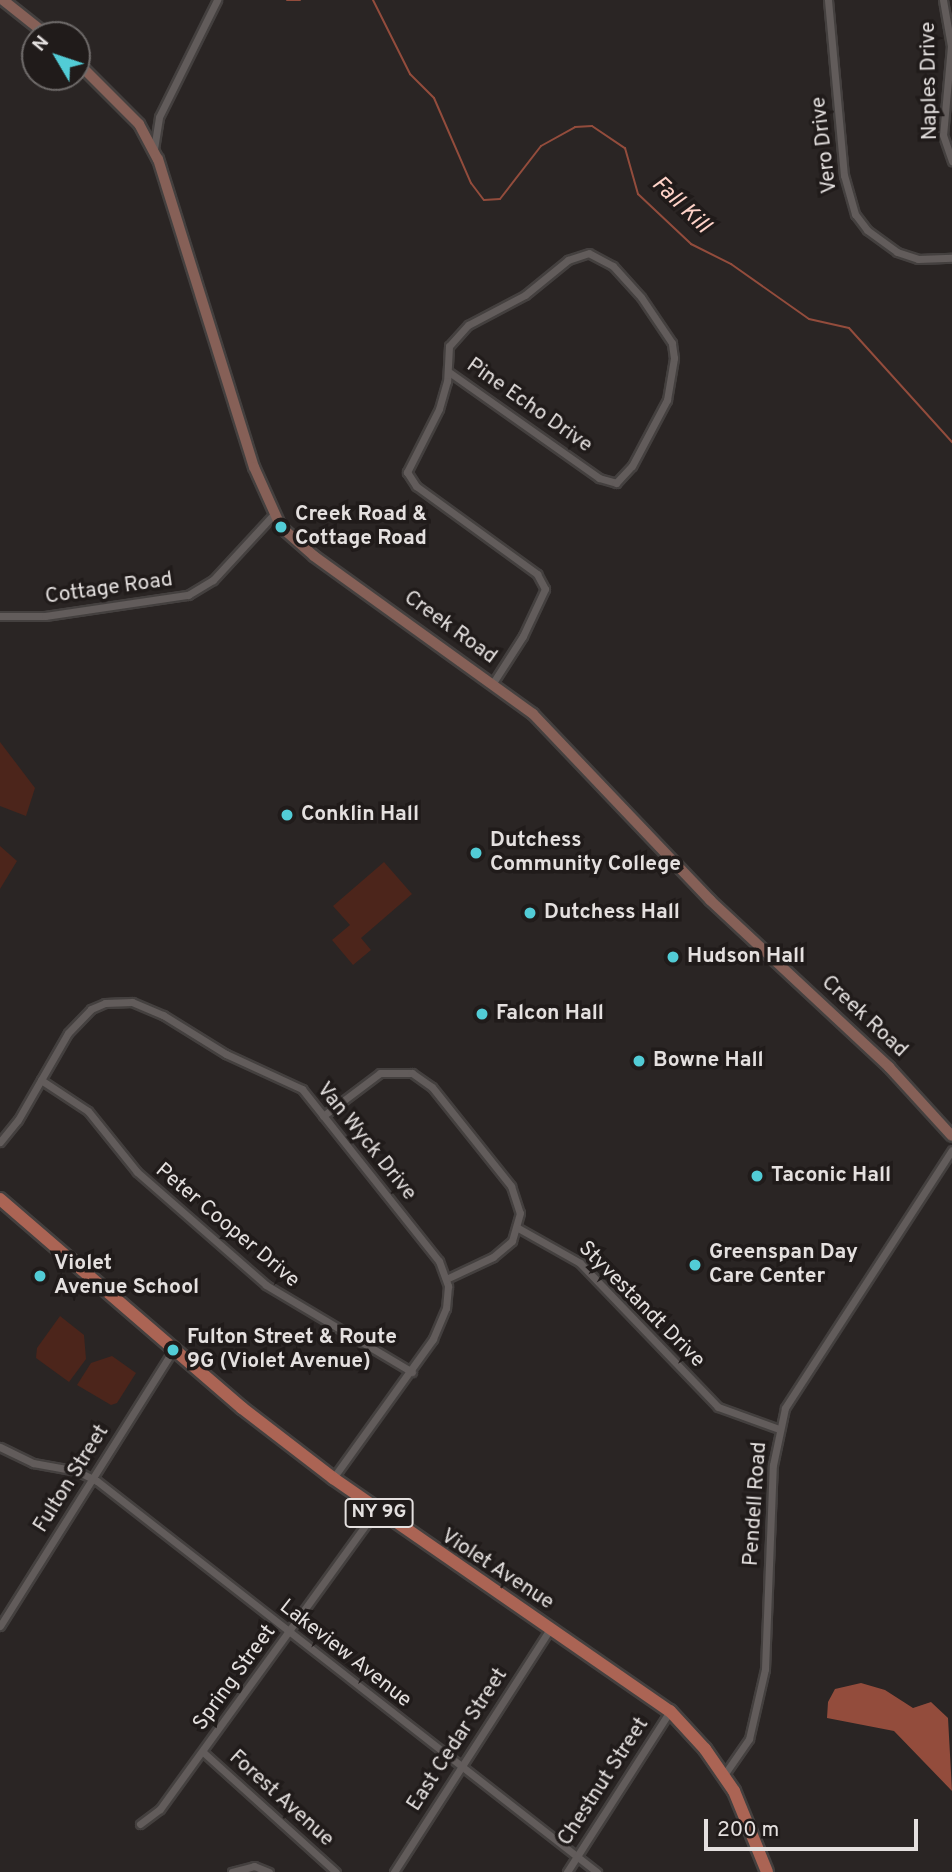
<!DOCTYPE html>
<html>
<head>
<meta charset="utf-8">
<style>
	body { margin:0 }
	#map { position:relative; width:952px; height:1872px; overflow:hidden; background:#2a2524; font-family:Overpass,sans-serif }
	div>[style] { position:absolute }
	[style*='--x'] { left:calc(var(--x)*1px); top:calc(var(--y)*1px); width:calc(var(--w)*1px); rotate:calc(var(--a)*1deg) }
	.green>* { inset:0; background:#4c251b }
	.water>* { inset:0; background:#934c3c }
	.stream>* { height:2px; margin:-1px; padding:0 1px; transform-origin:1px; border-radius:1px; background:#934c3c }
	.roads { filter:drop-shadow(2px 0 #44403f) drop-shadow(-2px 0 #44403f) drop-shadow(0 2px #44403f) drop-shadow(0 -2px #44403f) }
	.street>* { height:7px; margin:-3.5px; padding:0 3.5px; transform-origin:3.5px; border-radius:3.5px; background:#625c5b }
	.secondary>* { height:10px; margin:-5px; padding:0 5px; transform-origin:5px; border-radius:5px; background:#866057 }
	.primary>* { height:12px; margin:-6px; padding:0 6px; transform-origin:6px; border-radius:6px; background:#ab6454 }
	.dots>* { width:19px; height:19px; translate:-50% -50%; box-sizing:border-box; border:4px solid #201b1a; border-radius:50% }
	span { translate:-50% -50%; white-space:nowrap; text-align:center; line-height:1.15; -webkit-text-stroke:7px #201b1a; paint-order:stroke }
	.shield-label span { padding:2px 5px; background:#201b1a; border:2px solid; border-radius:5px; -webkit-text-stroke-width:0 }
	.shield-label { font-size:19px; color:#e4e0df; font-weight:700 }
	.street-label { font-size:21px; color:#e4e0df }
	.poi-label { font-size:21px; color:#e4e0df; font-weight:700 }
	.left { translate:0 -50%; text-align:left }
	.water-label { font-size:23px; color:#ffd3c8; font-style:italic }
	.north { position:absolute; left:21px; top:21px; width:70px; height:70px; box-sizing:border-box; background:#201b1a; border:2px solid #6e6a69; border-radius:50%; rotate:309deg; font-size:19px; font-weight:700; line-height:28px; text-align:center; color:#e4e0df }
	.north::after { content:''; display:block; margin:auto; width:24px; height:32px; background:#52ccd6; clip-path:polygon(50% 0,100% 100%,50% 72%,0 100%) }
	.scale { position:absolute; left:704px; top:1819px; width:214px; height:32px; box-sizing:border-box; border:4px solid #e4e0df; border-top:0; padding-left:9px; font-size:21px; line-height:24px; white-space:nowrap; color:#e4e0df; -webkit-text-stroke:5px #201b1a; paint-order:stroke }
</style>
</head>
<body>
<div id="map">
	<div class="green">
		<i style="clip-path:polygon(0 742px,35px 788px,26px 816px,0 806px)"></i>
		<i style="clip-path:polygon(0 846px,17px 861px,0 889px)"></i>
		<i style="clip-path:polygon(384px 862px,412px 894px,361px 938px,371px 950px,353px 965px,332px 940px,350px 925px,333px 906px)"></i>
		<i style="clip-path:polygon(60px 1316px,84px 1335px,86px 1359px,69px 1382px,36px 1358px,37px 1348px)"></i>
		<i style="clip-path:polygon(112px 1356px,136px 1373px,117px 1403px,111px 1405px,77px 1385px,91px 1363px)"></i>
	</div>
	<div class="water">
		<i style="clip-path:polygon(861px 1683px,885px 1690px,913px 1708px,931px 1702px,948px 1718px,952px 1791px,894px 1731px,827px 1718px,828px 1702px,835px 1689px)"></i>
	</div>
	<div class="stream">
		<i style="--x:287;--y:0;--w:13;--a:0"></i>
		<i style="--x:373;--y:0;--w:83;--a:63.4"></i>
		<i style="--x:410;--y:74;--w:34;--a:45"></i>
		<i style="--x:434;--y:98;--w:93;--a:66.5"></i>
		<i style="--x:471;--y:183;--w:21;--a:53"></i>
		<i style="--x:484;--y:200;--w:16;--a:-4"></i>
		<i style="--x:500;--y:199;--w:67;--a:-52.3"></i>
		<i style="--x:541;--y:146;--w:39;--a:-29"></i>
		<i style="--x:575;--y:127;--w:17;--a:-3"></i>
		<i style="--x:592;--y:126;--w:40;--a:34"></i>
		<i style="--x:625;--y:148;--w:48;--a:74.2"></i>
		<i style="--x:638;--y:194;--w:73;--a:43.3"></i>
		<i style="--x:691;--y:244;--w:45;--a:26.6"></i>
		<i style="--x:731;--y:264;--w:95;--a:35.2"></i>
		<i style="--x:809;--y:319;--w:41;--a:12.7"></i>
		<i style="--x:849;--y:328;--w:154;--a:47.9"></i>
	</div>
	<div class="roads">
		<div class="street">
			<i style="--x:828;--y:0;--w:176;--a:84.8"></i>
			<i style="--x:844;--y:175;--w:41;--a:74.2"></i>
			<i style="--x:855;--y:214;--w:20;--a:53"></i>
			<i style="--x:867;--y:230;--w:37;--a:36"></i>
			<i style="--x:897;--y:252;--w:22;--a:18"></i>
			<i style="--x:918;--y:259;--w:34;--a:-2"></i>
			<i style="--x:943;--y:0;--w:47;--a:80.1"></i>
			<i style="--x:951;--y:46;--w:89;--a:95.1"></i>
			<i style="--x:943;--y:135;--w:28;--a:71"></i>
			<i style="--x:154;--y:149;--w:32;--a:-81"></i>
			<i style="--x:159;--y:117;--w:131;--a:-63.6"></i>
			<i style="--x:449;--y:372;--w:184;--a:35.2"></i>
			<i style="--x:599;--y:478;--w:18;--a:16"></i>
			<i style="--x:616;--y:483;--w:23;--a:-47"></i>
			<i style="--x:632;--y:466;--w:75;--a:-62.1"></i>
			<i style="--x:667;--y:400;--w:43;--a:-80.5"></i>
			<i style="--x:674;--y:358;--w:15;--a:-98"></i>
			<i style="--x:672;--y:343;--w:55;--a:-124"></i>
			<i style="--x:641;--y:297;--w:42;--a:-132.1"></i>
			<i style="--x:613;--y:266;--w:27;--a:-152"></i>
			<i style="--x:589;--y:253;--w:22;--a:162"></i>
			<i style="--x:568;--y:260;--w:55;--a:140.9"></i>
			<i style="--x:525;--y:295;--w:64;--a:152.2"></i>
			<i style="--x:468;--y:325;--w:28;--a:132"></i>
			<i style="--x:449;--y:346;--w:35;--a:93"></i>
			<i style="--x:447;--y:381;--w:29;--a:106"></i>
			<i style="--x:439;--y:409;--w:71;--a:116.9"></i>
			<i style="--x:407;--y:472;--w:17;--a:57"></i>
			<i style="--x:416;--y:486;--w:150;--a:36"></i>
			<i style="--x:537;--y:574;--w:17;--a:62"></i>
			<i style="--x:545;--y:589;--w:52;--a:115.1"></i>
			<i style="--x:523;--y:636;--w:56;--a:122.6"></i>
			<i style="--x:0;--y:616;--w:45;--a:0"></i>
			<i style="--x:45;--y:616;--w:145;--a:-8.4"></i>
			<i style="--x:188;--y:595;--w:29;--a:-31"></i>
			<i style="--x:213;--y:580;--w:88;--a:-47.3"></i>
			<i style="--x:41;--y:1080;--w:56;--a:33.4"></i>
			<i style="--x:88;--y:1111;--w:78;--a:51.2"></i>
			<i style="--x:137;--y:1172;--w:171;--a:41.2"></i>
			<i style="--x:266;--y:1285;--w:170;--a:30.8"></i>
			<i style="--x:323;--y:1116;--w:71;--a:-37"></i>
			<i style="--x:380;--y:1073;--w:32;--a:0"></i>
			<i style="--x:412;--y:1073;--w:24;--a:35"></i>
			<i style="--x:432;--y:1087;--w:127;--a:51.4"></i>
			<i style="--x:511;--y:1186;--w:28;--a:72"></i>
			<i style="--x:520;--y:1213;--w:29;--a:106"></i>
			<i style="--x:512;--y:1241;--w:25;--a:140"></i>
			<i style="--x:493;--y:1257;--w:52;--a:154.9"></i>
			<i style="--x:0;--y:1142;--w:28;--a:-51"></i>
			<i style="--x:18;--y:1120;--w:100;--a:-60.1"></i>
			<i style="--x:68;--y:1033;--w:33;--a:-46"></i>
			<i style="--x:91;--y:1009;--w:15;--a:-23"></i>
			<i style="--x:105;--y:1003;--w:27;--a:-2"></i>
			<i style="--x:132;--y:1002;--w:34;--a:23"></i>
			<i style="--x:163;--y:1015;--w:74;--a:31.8"></i>
			<i style="--x:226;--y:1054;--w:84;--a:24.7"></i>
			<i style="--x:302;--y:1089;--w:220;--a:51.5"></i>
			<i style="--x:439;--y:1261;--w:27;--a:70"></i>
			<i style="--x:448;--y:1286;--w:22;--a:95"></i>
			<i style="--x:446;--y:1308;--w:34;--a:113"></i>
			<i style="--x:433;--y:1339;--w:171;--a:125.7"></i>
			<i style="--x:518;--y:1228;--w:71;--a:29.4"></i>
			<i style="--x:580;--y:1263;--w:199;--a:46.2"></i>
			<i style="--x:718;--y:1407;--w:65;--a:19.8"></i>
			<i style="--x:0;--y:1447;--w:37;--a:26"></i>
			<i style="--x:33;--y:1463;--w:45;--a:10.3"></i>
			<i style="--x:77;--y:1471;--w:22;--a:27"></i>
			<i style="--x:97;--y:1481;--w:635;--a:38.03"></i>
			<i style="--x:0;--y:1626;--w:326;--a:-57.9"></i>
			<i style="--x:203;--y:1752;--w:179;--a:42.1"></i>
			<i style="--x:724;--y:1775;--w:44;--a:-55.2"></i>
			<i style="--x:749;--y:1739;--w:72;--a:-77.1"></i>
			<i style="--x:765;--y:1669;--w:204;--a:-87.8"></i>
			<i style="--x:773;--y:1465;--w:58;--a:-78.1"></i>
			<i style="--x:785;--y:1408;--w:307;--a:-57.1"></i>
			<i style="--x:140;--y:1824;--w:25;--a:-37"></i>
			<i style="--x:160;--y:1809;--w:368;--a:-54.1"></i>
			<i style="--x:232;--y:1872;--w:23;--a:-15"></i>
			<i style="--x:254;--y:1866;--w:16;--a:22"></i>
			<i style="--x:394;--y:1872;--w:291;--a:-57.3"></i>
			<i style="--x:567;--y:1872;--w:191;--a:-57.4"></i>
		</div>
		<div class="secondary">
			<i style="--x:3;--y:0;--w:56;--a:38.5"></i>
			<i style="--x:77;--y:62;--w:88;--a:45"></i>
			<i style="--x:139;--y:124;--w:40;--a:62"></i>
			<i style="--x:158;--y:159;--w:323;--a:72.7"></i>
			<i style="--x:254;--y:467;--w:66;--a:65.8"></i>
			<i style="--x:281;--y:527;--w:44;--a:41.3"></i>
			<i style="--x:314;--y:556;--w:270;--a:35.8"></i>
			<i style="--x:533;--y:714;--w:257;--a:46.4"></i>
			<i style="--x:710;--y:900;--w:245;--a:43"></i>
			<i style="--x:889;--y:1067;--w:93;--a:47.6"></i>
		</div>
		<div class="primary">
			<i style="--x:0;--y:1199;--w:320;--a:40.8"></i>
			<i style="--x:242;--y:1408;--w:115;--a:37.6"></i>
			<i style="--x:333;--y:1478;--w:410;--a:34.7"></i>
			<i style="--x:670;--y:1711;--w:52;--a:47.4"></i>
			<i style="--x:705;--y:1749;--w:51;--a:55.4"></i>
			<i style="--x:734;--y:1791;--w:87;--a:67.8"></i>
		</div>
	</div>
	<div class="dots">
		<i style="left:281px;top:527px;background:#52ccd6"></i>
		<i style="left:287px;top:815px;background:#52ccd6"></i>
		<i style="left:476px;top:853px;background:#52ccd6"></i>
		<i style="left:530px;top:913px;background:#52ccd6"></i>
		<i style="left:673px;top:957px;background:#52ccd6"></i>
		<i style="left:482px;top:1014px;background:#52ccd6"></i>
		<i style="left:639px;top:1061px;background:#52ccd6"></i>
		<i style="left:757px;top:1176px;background:#52ccd6"></i>
		<i style="left:695px;top:1265px;background:#52ccd6"></i>
		<i style="left:40px;top:1276px;background:#52ccd6"></i>
		<i style="left:173px;top:1350px;background:#52ccd6"></i>
	</div>
	<div class="shield-label">
		<span style="left:379px;top:1513px">NY 9G</span>
	</div>
	<div class="street-label">
		<span style="left:930px;top:81px;rotate:-91deg">Naples Drive</span>
		<span style="left:825px;top:145px;rotate:-97deg">Vero Drive</span>
		<span style="left:529px;top:406px;rotate:35deg">Pine Echo Drive</span>
		<span style="left:109px;top:589px;rotate:-8deg">Cottage Road</span>
		<span style="left:450px;top:628px;rotate:36deg">Creek Road</span>
		<span style="left:864px;top:1017px;rotate:43deg">Creek Road</span>
		<span style="left:366px;top:1142px;rotate:51deg">Van Wyck Drive</span>
		<span style="left:227px;top:1226px;rotate:40deg">Peter Cooper Drive</span>
		<span style="left:641px;top:1305px;rotate:45deg">Styvestandt Drive</span>
		<span style="left:72px;top:1479px;rotate:-58deg">Fulton Street</span>
		<span style="left:756px;top:1504px;rotate:-86deg">Pendell Road</span>
		<span style="left:497px;top:1570px;rotate:33deg">Violet Avenue</span>
		<span style="left:345px;top:1654px;rotate:38deg">Lakeview Avenue</span>
		<span style="left:235px;top:1678px;rotate:-54deg">Spring Street</span>
		<span style="left:458px;top:1740px;rotate:-57deg">East Cedar Street</span>
		<span style="left:604px;top:1782px;rotate:-57deg">Chestnut Street</span>
		<span style="left:281px;top:1799px;rotate:42deg">Forest Avenue</span>
	</div>
	<div class="poi-label">
		<span class="left" style="left:295px;top:527px">Creek Road &amp;<br>Cottage Road</span>
		<span class="left" style="left:301px;top:815px">Conklin Hall</span>
		<span class="left" style="left:490px;top:853px">Dutchess<br>Community College</span>
		<span class="left" style="left:544px;top:913px">Dutchess Hall</span>
		<span class="left" style="left:687px;top:957px">Hudson Hall</span>
		<span class="left" style="left:496px;top:1014px">Falcon Hall</span>
		<span class="left" style="left:653px;top:1061px">Bowne Hall</span>
		<span class="left" style="left:771px;top:1176px">Taconic Hall</span>
		<span class="left" style="left:709px;top:1265px">Greenspan Day<br>Care Center</span>
		<span class="left" style="left:54px;top:1276px">Violet<br>Avenue School</span>
		<span class="left" style="left:187px;top:1350px">Fulton Street &amp; Route<br>9G (Violet Avenue)</span>
	</div>
	<div class="water-label">
		<span style="left:680px;top:206px;rotate:44deg">Fall Kill</span>
	</div>
	<div class="north">N</div>
	<div class="scale">200 m</div>
</div>
</body>
</html>
